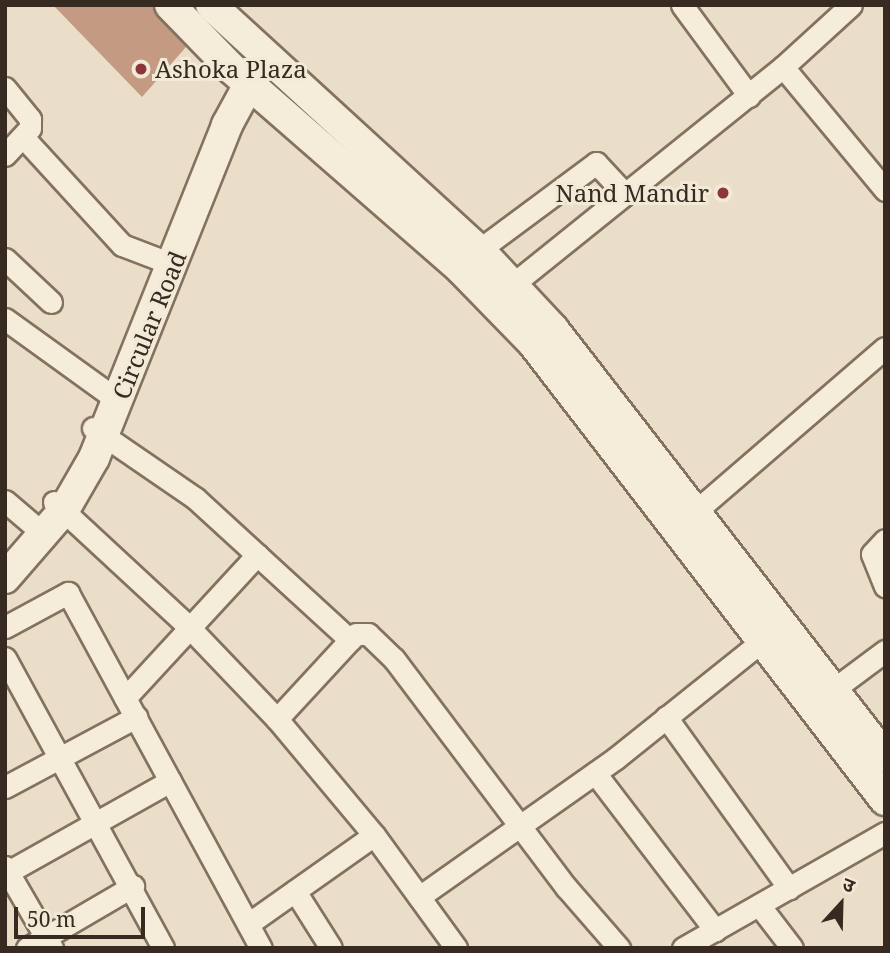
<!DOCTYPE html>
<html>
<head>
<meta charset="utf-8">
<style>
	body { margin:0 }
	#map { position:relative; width:890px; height:953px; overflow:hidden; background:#eadec8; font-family:"Noto Serif","Noto Sans Devanagari",serif }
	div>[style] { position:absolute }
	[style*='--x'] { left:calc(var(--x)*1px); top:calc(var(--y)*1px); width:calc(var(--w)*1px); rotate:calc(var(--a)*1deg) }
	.building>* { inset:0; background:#c49a82 }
	.roads { filter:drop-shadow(2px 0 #84715f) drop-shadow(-2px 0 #84715f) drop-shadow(0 2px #84715f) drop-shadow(0 -2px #84715f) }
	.street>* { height:21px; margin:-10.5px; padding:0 10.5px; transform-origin:10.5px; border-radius:10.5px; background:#f5ecda }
	.secondary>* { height:30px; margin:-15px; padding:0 15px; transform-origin:15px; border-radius:15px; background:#f5ecda }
	.dots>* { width:19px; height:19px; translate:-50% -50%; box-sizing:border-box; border:4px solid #f2e9d7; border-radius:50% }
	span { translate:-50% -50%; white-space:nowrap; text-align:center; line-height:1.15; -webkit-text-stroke:6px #f2e9d7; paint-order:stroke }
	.poi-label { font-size:24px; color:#362a21 }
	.left { translate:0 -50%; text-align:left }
	.right { translate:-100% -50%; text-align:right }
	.street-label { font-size:24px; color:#362a21 }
	.frame { position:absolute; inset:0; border:7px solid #362a21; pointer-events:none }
	.north { position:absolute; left:806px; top:869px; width:70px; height:70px; -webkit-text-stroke:5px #f2e9d7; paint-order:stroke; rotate:22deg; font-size:19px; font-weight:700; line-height:28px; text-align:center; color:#362a21 }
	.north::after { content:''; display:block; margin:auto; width:24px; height:32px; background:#362a21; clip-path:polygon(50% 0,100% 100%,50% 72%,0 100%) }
	.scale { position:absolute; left:14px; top:907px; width:131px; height:32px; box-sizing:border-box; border:4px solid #362a21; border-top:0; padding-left:9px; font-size:21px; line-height:24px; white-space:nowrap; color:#362a21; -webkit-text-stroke:5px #f2e9d7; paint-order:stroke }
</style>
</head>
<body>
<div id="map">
	<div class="building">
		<i style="clip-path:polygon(53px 5px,152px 5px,186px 47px,142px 97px)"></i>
	</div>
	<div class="roads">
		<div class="street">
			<i style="--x:682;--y:5;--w:113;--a:53.6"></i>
			<i style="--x:783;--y:67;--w:92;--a:-42.4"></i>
			<i style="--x:5;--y:88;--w:40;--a:51"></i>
			<i style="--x:30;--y:119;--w:9;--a:90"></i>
			<i style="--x:30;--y:128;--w:37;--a:133"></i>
			<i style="--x:23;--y:137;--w:147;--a:47.5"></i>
			<i style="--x:122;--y:245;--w:42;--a:21"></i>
			<i style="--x:479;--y:250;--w:146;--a:-36.6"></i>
			<i style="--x:596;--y:163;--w:42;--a:46.9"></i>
			<i style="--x:5;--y:259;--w:63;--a:43.1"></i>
			<i style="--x:502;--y:293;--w:361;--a:-38.8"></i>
			<i style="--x:783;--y:67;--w:160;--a:50.3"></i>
			<i style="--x:5;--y:319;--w:128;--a:35.8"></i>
			<i style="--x:93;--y:428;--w:124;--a:34.5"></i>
			<i style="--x:195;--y:498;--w:210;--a:42.5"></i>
			<i style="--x:350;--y:640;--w:8;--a:-45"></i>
			<i style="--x:356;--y:634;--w:12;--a:0"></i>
			<i style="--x:368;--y:634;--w:36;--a:44"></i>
			<i style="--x:394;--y:659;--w:286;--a:53"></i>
			<i style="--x:566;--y:887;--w:81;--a:49"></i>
			<i style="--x:5;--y:501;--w:52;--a:40.4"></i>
			<i style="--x:54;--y:502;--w:184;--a:42.8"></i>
			<i style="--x:189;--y:627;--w:127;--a:46.3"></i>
			<i style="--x:277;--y:719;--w:151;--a:50.1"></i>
			<i style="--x:374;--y:835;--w:140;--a:54"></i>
			<i style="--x:697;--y:510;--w:248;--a:-40.8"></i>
			<i style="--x:885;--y:540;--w:19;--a:133"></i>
			<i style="--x:872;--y:554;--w:35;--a:68"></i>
			<i style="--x:5;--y:627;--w:72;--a:-28.4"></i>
			<i style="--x:68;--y:593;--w:404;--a:61.5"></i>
			<i style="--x:5;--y:658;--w:330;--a:61.4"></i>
			<i style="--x:834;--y:689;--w:64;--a:-36.7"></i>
			<i style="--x:125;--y:698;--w:195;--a:-47.3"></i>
			<i style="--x:666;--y:717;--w:211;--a:54.3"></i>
			<i style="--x:277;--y:719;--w:108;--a:-47.3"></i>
			<i style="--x:595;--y:773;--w:198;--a:52.6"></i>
			<i style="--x:5;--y:787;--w:149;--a:-28.1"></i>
			<i style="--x:5;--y:867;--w:94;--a:59.9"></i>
			<i style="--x:8;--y:872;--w:186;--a:-29.3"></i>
			<i style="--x:295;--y:891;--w:67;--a:57.7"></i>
			<i style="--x:419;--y:897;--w:241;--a:-35.2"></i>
			<i style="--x:616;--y:758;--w:201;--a:-38.7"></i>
			<i style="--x:759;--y:905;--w:54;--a:52.5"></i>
			<i style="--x:248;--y:924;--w:154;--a:-35.2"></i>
			<i style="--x:27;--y:948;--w:123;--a:-30.3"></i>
			<i style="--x:683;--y:948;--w:232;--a:-29.7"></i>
		</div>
		<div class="secondary">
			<i style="--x:170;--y:5;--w:89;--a:45.9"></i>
			<i style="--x:232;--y:69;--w:304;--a:41.1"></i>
			<i style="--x:461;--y:269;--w:103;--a:45.8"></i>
			<i style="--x:533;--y:343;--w:577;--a:52.4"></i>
			<i style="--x:211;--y:5;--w:370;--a:42.5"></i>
			<i style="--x:484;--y:255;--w:101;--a:47"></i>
			<i style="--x:553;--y:329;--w:542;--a:52.2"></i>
			<i style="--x:5;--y:578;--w:90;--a:-49.1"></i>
			<i style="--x:64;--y:510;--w:60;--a:-60"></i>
			<i style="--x:94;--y:458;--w:359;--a:-68.2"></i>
			<i style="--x:227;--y:125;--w:65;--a:-61.5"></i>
		</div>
	</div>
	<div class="dots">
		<i style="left:141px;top:69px;background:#8c353a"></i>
		<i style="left:723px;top:193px;background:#8c353a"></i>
	</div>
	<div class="poi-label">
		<span class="left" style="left:155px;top:69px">Ashoka Plaza</span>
		<span class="right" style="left:709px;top:193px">Nand Mandir</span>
	</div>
	<div class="street-label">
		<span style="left:149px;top:325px;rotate:-68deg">Circular Road</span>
	</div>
	<div class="frame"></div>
	<div class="north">उ</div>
	<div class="scale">50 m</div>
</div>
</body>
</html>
